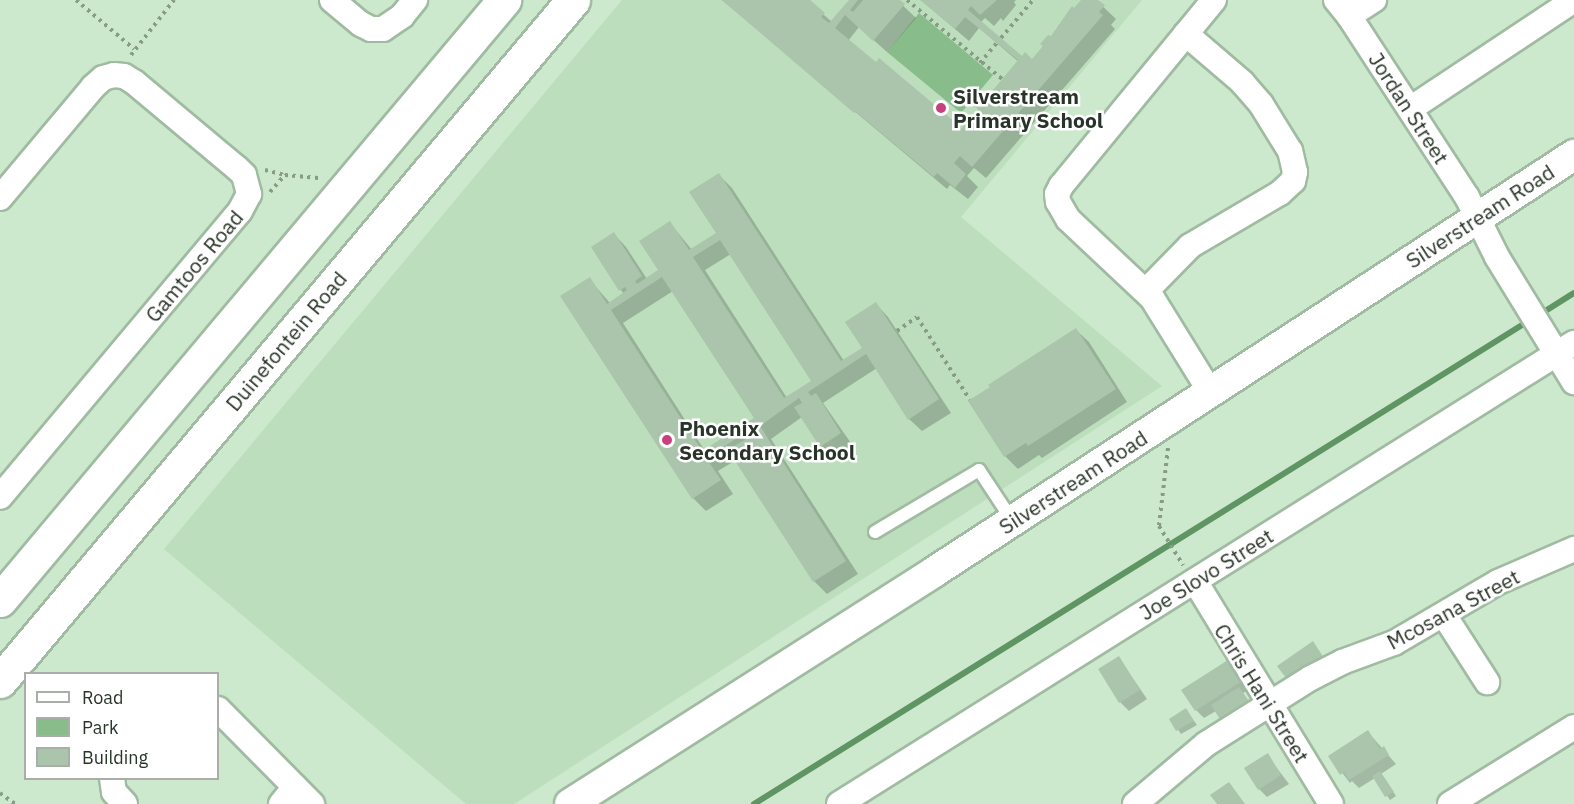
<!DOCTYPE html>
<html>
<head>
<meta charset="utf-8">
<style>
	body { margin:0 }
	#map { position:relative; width:1574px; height:804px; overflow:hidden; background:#cce8cd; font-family:"IBM Plex Sans",sans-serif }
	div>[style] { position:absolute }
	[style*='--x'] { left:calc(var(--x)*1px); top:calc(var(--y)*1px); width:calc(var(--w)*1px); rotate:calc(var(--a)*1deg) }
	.built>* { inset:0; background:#bcdebd }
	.green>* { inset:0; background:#88bd8b }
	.shadow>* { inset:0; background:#0003 }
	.stream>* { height:6px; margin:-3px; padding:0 3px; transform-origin:3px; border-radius:3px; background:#5f9563 }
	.building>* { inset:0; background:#aac5ab }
	.path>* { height:4px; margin-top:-2px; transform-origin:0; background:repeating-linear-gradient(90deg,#879b87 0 3px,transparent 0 7.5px) }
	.roads { filter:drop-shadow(2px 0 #a0bba1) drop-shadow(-2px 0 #a0bba1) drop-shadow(0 2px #a0bba1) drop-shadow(0 -2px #a0bba1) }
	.service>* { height:12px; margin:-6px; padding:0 6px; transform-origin:6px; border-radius:6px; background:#fff }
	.minor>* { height:24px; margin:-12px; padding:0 12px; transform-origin:12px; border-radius:12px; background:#fff }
	.tertiary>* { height:30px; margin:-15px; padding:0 15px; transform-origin:15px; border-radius:15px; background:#fff }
	.primary>* { height:33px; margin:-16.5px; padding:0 16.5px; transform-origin:16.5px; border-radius:16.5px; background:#fff }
	.dots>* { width:16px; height:16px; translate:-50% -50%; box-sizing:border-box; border:3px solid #fff; border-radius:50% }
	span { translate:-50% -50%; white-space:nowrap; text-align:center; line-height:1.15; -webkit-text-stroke:5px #fff; paint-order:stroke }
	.poi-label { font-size:21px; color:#293429; font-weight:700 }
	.left { translate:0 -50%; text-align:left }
	.street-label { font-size:21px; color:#293429 }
	.legend { position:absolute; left:24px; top:672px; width:195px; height:108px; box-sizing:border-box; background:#fff; border:2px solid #a9aea9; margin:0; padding:8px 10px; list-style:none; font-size:18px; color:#293429 }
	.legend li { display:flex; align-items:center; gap:12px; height:30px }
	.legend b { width:30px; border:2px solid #a9aea9 }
</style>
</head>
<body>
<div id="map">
	<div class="built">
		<i style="clip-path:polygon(622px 0,1142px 0,961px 217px,1162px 386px,514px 804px,466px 804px,164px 549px)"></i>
	</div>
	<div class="green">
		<i style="clip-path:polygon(919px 13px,993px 75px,961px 113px,887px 52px)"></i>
	</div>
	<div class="shadow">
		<i style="clip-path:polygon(722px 0,807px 0,832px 22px,851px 0,897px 0,916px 18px,887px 52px,859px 27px,848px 41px,962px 130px,1019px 62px,979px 28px,969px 41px,921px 0,1016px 0,1014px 2px,1016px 5px,1003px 21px,1001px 18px,994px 26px,985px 18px,980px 23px,1022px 58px,1033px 61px,1049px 37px,1051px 38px,1060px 28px,1058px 26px,1082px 0,1096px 0,1116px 19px,1111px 25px,1115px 29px,986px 178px,974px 168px,967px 176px,978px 187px,968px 199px,950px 185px,947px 189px)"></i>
		<i style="clip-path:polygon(evenodd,719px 175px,732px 188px,844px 361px,864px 349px,876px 304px,888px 317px,951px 413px,922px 431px,909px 419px,877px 368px,823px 403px,853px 446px,834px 459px,821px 446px,802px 417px,771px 439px,858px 574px,827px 594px,814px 581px,736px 460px,718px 471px,733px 494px,706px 511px,693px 498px,589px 279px,610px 303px,624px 294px,621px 290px,614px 234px,626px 247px,647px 279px,660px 271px,670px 223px,692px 250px,718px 233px,719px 175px,731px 254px,813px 381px,787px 398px,705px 270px,731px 254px,719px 175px,673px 291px,756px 418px,705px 451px,623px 323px,673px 291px)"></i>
		<i style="clip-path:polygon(1076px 330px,1089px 342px,1127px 402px,1042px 458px,1039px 455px,1018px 469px,1005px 456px,970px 402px)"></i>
		<i style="clip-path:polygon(1119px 658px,1147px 699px,1129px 711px,1120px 702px)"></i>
		<i style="clip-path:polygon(1228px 662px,1249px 690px,1243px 693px,1258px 714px,1216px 711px,1204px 718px,1196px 710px)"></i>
		<i style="clip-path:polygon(1186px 710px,1197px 725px,1181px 734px,1171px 720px)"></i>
		<i style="clip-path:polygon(1368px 732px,1396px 764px,1381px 774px,1396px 796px,1390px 800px,1375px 778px,1359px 788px,1352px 781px,1350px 783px,1330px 757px)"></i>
		<i style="clip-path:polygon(1267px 755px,1289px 784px,1267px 797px,1259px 789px)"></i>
	</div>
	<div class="stream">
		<i style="--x:1539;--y:315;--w:41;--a:-32.2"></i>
		<i style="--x:754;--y:804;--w:915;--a:-31.95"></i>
	</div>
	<div class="building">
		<i style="clip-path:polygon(722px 0,810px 0,825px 13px,821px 17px,829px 23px,849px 0,858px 0,850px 10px,853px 12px,863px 0,900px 0,905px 4px,873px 41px,845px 15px,835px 28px,876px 62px,879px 58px,962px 128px,978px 109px,974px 106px,981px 98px,984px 101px,1018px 60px,965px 17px,955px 29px,920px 0,997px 0,980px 15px,971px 6px,968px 10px,1022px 56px,1025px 52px,1032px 59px,1043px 46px,1040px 44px,1048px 35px,1051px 36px,1072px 6px,1074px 8px,1081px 0,1098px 0,1105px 5px,1099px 12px,1103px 15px,972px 167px,960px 156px,954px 163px,966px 174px,955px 188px,937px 173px,934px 177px,856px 112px,854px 113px)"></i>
		<i style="clip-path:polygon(evenodd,719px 173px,841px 361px,862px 348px,845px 322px,876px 302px,939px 399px,908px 420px,866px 354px,808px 392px,811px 396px,816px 393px,841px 433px,820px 447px,794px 407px,802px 403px,799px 398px,760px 426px,846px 561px,813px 582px,728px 450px,754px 434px,751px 429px,706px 458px,721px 480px,692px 499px,560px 296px,590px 277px,607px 304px,627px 290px,625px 287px,619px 291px,591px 247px,614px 232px,642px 276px,635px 281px,637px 284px,658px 270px,639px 241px,670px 221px,689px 250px,716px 233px,689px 192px,719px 173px,720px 240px,811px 381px,784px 398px,693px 257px,720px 240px,719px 173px,662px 277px,754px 418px,702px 451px,611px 310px,662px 277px)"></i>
		<i style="clip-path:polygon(1076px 328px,1116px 389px,1028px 446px,1026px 443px,1004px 457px,968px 401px,990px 387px,988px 385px)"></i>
		<i style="clip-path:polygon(1313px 641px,1324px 658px,1289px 682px,1277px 666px)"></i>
		<i style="clip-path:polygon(1119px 656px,1140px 690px,1119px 703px,1098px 669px)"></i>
		<i style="clip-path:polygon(1228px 660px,1242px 681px,1195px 711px,1181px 690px)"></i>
		<i style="clip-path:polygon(1239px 687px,1251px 705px,1223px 724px,1211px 705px)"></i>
		<i style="clip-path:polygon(1186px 708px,1194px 721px,1176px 731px,1169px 719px)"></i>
		<i style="clip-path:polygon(1368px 730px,1380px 749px,1384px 746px,1389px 755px,1349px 780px,1344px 772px,1340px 775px,1328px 756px)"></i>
		<i style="clip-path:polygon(1268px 753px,1281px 775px,1258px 790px,1244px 768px)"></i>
		<i style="clip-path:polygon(1380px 771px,1394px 792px,1385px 797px,1372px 776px)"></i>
		<i style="clip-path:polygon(1229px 782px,1245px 804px,1217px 804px,1210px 795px)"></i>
	</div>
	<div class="path">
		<i style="--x:76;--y:0;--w:76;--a:40.2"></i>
		<i style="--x:907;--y:0;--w:124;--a:39.7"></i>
		<i style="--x:1001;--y:38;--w:50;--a:-49.9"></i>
		<i style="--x:131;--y:55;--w:70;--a:-52"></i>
		<i style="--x:980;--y:63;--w:26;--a:-50"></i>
		<i style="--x:265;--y:170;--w:21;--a:14"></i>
		<i style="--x:270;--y:192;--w:23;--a:-49"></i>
		<i style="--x:285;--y:175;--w:36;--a:5"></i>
		<i style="--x:897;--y:331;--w:24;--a:-35"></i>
		<i style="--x:917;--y:317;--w:98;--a:57.4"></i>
		<i style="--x:1168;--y:448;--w:79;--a:96.6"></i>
		<i style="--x:1159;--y:526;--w:46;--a:58.4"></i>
		<i style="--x:0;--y:793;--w:19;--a:36"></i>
	</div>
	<div class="roads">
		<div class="service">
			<i style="--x:875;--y:532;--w:121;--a:-30.8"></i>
			<i style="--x:979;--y:470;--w:60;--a:56.6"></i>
		</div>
		<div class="minor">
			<i style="--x:332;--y:0;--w:38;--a:40"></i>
			<i style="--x:361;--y:24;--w:11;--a:27"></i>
			<i style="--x:371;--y:29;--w:12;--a:0"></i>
			<i style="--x:383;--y:29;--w:23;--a:-34"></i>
			<i style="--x:402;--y:16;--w:21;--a:-51"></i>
			<i style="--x:1336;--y:0;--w:21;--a:51"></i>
			<i style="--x:1349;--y:16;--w:216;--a:56.9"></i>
			<i style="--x:1467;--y:197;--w:67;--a:63.4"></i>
			<i style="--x:1497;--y:257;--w:147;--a:58.4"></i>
			<i style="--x:1349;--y:16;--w:30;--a:-33"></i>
			<i style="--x:1410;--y:109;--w:197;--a:-33.6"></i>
			<i style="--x:0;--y:198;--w:145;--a:-50"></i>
			<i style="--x:93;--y:87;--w:13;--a:-42"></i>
			<i style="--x:103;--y:78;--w:11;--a:-15"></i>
			<i style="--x:114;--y:75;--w:10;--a:6"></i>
			<i style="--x:124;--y:76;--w:12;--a:31"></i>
			<i style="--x:134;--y:82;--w:134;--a:39.9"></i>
			<i style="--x:237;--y:168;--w:10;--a:45"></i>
			<i style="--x:244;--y:175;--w:20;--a:75"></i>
			<i style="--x:249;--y:194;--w:19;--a:118"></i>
			<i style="--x:240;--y:211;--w:373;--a:130"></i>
			<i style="--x:1146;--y:291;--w:63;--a:-45.6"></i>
			<i style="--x:1190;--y:246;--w:104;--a:-30.5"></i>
			<i style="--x:1280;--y:193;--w:18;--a:-43"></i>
			<i style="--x:1293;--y:181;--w:9;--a:-77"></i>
			<i style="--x:1295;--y:172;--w:22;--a:-103"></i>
			<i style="--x:1290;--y:151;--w:55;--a:-121.7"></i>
			<i style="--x:1261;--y:104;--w:29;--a:-131"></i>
			<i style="--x:1242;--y:82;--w:74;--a:-139.4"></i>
			<i style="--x:1211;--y:393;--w:112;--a:-121.8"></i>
			<i style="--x:1152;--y:298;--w:115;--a:-136.8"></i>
			<i style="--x:1068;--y:219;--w:20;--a:-120"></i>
			<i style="--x:1058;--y:202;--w:8;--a:-97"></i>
			<i style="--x:1057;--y:194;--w:9;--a:-63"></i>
			<i style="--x:1061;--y:186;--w:241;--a:-50.6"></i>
			<i style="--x:1195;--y:581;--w:261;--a:58.6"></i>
			<i style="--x:1444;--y:615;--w:80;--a:57.3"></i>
			<i style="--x:218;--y:709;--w:134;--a:45.3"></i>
			<i style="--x:112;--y:778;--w:14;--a:82"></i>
			<i style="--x:114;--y:792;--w:16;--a:47"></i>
			<i style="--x:281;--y:804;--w:22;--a:-51"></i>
			<i style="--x:839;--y:804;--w:868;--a:-32.1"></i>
			<i style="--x:1135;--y:804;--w:93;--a:-40.2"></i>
			<i style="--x:1206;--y:744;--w:124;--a:-32.2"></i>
			<i style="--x:1311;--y:678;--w:35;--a:-27"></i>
			<i style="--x:1342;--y:662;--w:55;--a:-20.1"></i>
			<i style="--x:1394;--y:643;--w:121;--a:-30.4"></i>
			<i style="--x:1498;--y:582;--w:83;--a:-23.5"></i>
			<i style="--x:1450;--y:804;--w:146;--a:-31.8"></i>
		</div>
		<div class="tertiary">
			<i style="--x:570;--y:804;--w:432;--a:-32.5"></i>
			<i style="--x:934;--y:572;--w:764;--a:-33.09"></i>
		</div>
		<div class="primary">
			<i style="--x:0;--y:600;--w:784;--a:-49.97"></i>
			<i style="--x:0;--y:681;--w:890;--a:-49.92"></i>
		</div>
	</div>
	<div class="dots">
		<i style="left:941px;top:108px;background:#c8407e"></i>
		<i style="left:667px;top:440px;background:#c8407e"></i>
	</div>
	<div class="poi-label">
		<span class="left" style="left:953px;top:108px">Silverstream<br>Primary School</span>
		<span class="left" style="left:679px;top:440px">Phoenix<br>Secondary School</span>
	</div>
	<div class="street-label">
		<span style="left:1409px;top:108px;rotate:57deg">Jordan Street</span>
		<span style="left:1480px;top:216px;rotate:-33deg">Silverstream Road</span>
		<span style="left:194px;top:266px;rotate:-50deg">Gamtoos Road</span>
		<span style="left:286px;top:341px;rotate:-50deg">Duinefontein Road</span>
		<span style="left:1073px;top:482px;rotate:-33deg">Silverstream Road</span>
		<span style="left:1206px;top:574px;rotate:-32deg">Joe Slovo Street</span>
		<span style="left:1453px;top:609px;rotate:-28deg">Mcosana Street</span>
		<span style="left:1262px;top:693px;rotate:58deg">Chris Hani Street</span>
	</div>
	<ul class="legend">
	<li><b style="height:8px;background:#fff"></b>Road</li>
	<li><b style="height:16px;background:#88bd8b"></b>Park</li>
	<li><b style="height:16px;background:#aac5ab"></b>Building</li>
	</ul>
</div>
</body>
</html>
